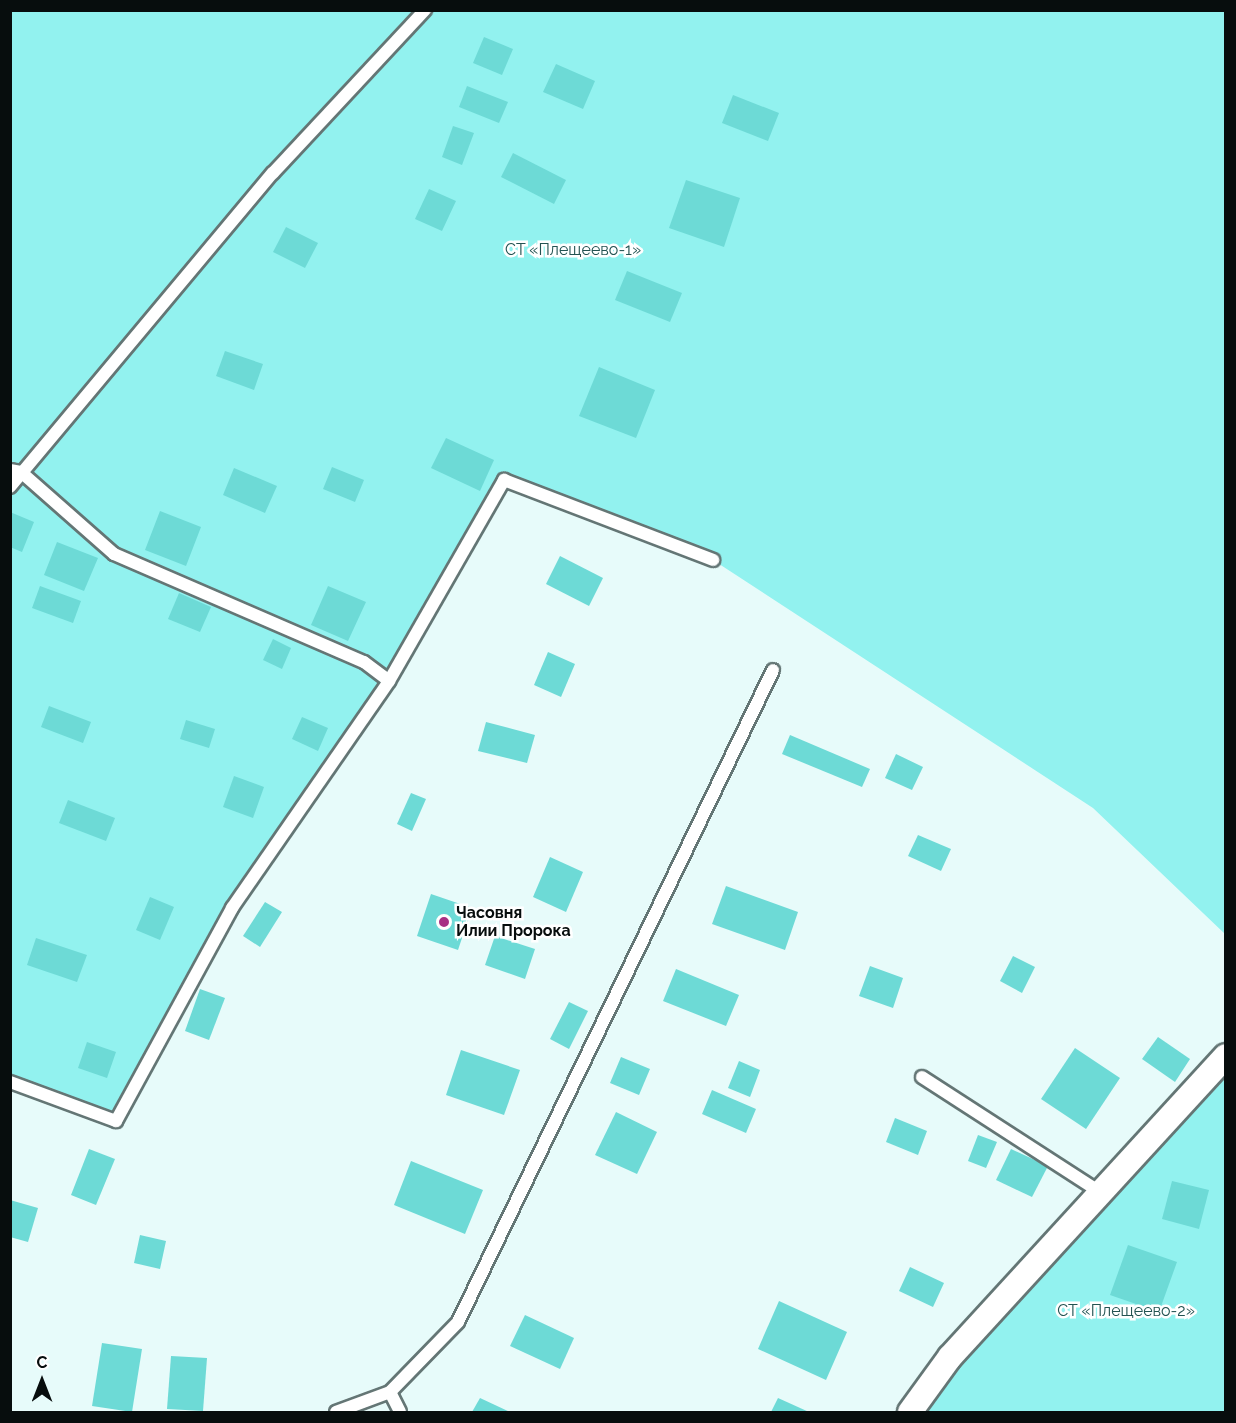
<!DOCTYPE html>
<html>
<head>
<meta charset="utf-8">
<style>
	body { margin:0 }
	#map { position:relative; width:1236px; height:1423px; overflow:hidden; background:#e7fbfa; font-family:Raleway,sans-serif }
	div>[style] { position:absolute }
	[style*='--x'] { left:calc(var(--x)*1px); top:calc(var(--y)*1px); width:calc(var(--w)*1px); rotate:calc(var(--a)*1deg) }
	.green>* { inset:0; background:#92f2ef }
	.building>* { inset:0; background:#6ddad6 }
	.roads { filter:drop-shadow(2px 0 #647675) drop-shadow(-2px 0 #647675) drop-shadow(0 2px #647675) drop-shadow(0 -2px #647675) }
	.lane>* { height:12px; margin:-6px; padding:0 6px; transform-origin:6px; border-radius:6px; background:#fff }
	.street>* { height:24px; margin:-12px; padding:0 12px; transform-origin:12px; border-radius:12px; background:#fff }
	.dots>* { width:16px; height:16px; translate:-50% -50%; box-sizing:border-box; border:3px solid #fff; border-radius:50% }
	span { translate:-50% -50%; white-space:nowrap; text-align:center; line-height:1.15; -webkit-text-stroke:5px #fff; paint-order:stroke }
	.park-label { font-size:16px; color:#235352 }
	.poi-label { font-size:16px; color:#070d0d; font-weight:700 }
	.left { translate:0 -50%; text-align:left }
	.frame { position:absolute; inset:0; border:12px solid #070d0d; pointer-events:none }
	.north { position:absolute; left:12px; top:1351px; width:60px; height:60px; -webkit-text-stroke:4px #fff; paint-order:stroke; rotate:0deg; font-size:16px; font-weight:700; line-height:24px; text-align:center; color:#070d0d }
	.north::after { content:''; display:block; margin:auto; width:21px; height:27px; background:#070d0d; clip-path:polygon(50% 0,100% 100%,50% 72%,0 100%) }
</style>
</head>
<body>
<div id="map">
	<div class="green">
		<i style="clip-path:polygon(10px 11px,1225px 11px,1225px 934px,1093px 808px,713px 560px,504px 480px,389px 681px,232px 908px,116px 1121px,11px 1082px)"></i>
		<i style="clip-path:polygon(1225px 1056px,1225px 1412px,910px 1412px)"></i>
	</div>
	<div class="building">
		<i style="clip-path:polygon(484px 37px,513px 49px,502px 75px,473px 63px)"></i>
		<i style="clip-path:polygon(556px 64px,595px 81px,583px 109px,543px 92px)"></i>
		<i style="clip-path:polygon(467px 86px,508px 102px,499px 123px,459px 107px)"></i>
		<i style="clip-path:polygon(733px 95px,779px 113px,768px 141px,722px 123px)"></i>
		<i style="clip-path:polygon(453px 126px,474px 133px,462px 165px,442px 157px)"></i>
		<i style="clip-path:polygon(513px 153px,566px 180px,554px 204px,501px 177px)"></i>
		<i style="clip-path:polygon(686px 180px,740px 198px,724px 247px,669px 228px)"></i>
		<i style="clip-path:polygon(429px 189px,456px 201px,442px 231px,415px 219px)"></i>
		<i style="clip-path:polygon(286px 227px,318px 243px,305px 268px,273px 252px)"></i>
		<i style="clip-path:polygon(627px 271px,682px 293px,670px 322px,615px 300px)"></i>
		<i style="clip-path:polygon(225px 351px,263px 364px,254px 390px,216px 376px)"></i>
		<i style="clip-path:polygon(599px 367px,655px 390px,636px 438px,579px 416px)"></i>
		<i style="clip-path:polygon(446px 438px,494px 460px,480px 491px,431px 468px)"></i>
		<i style="clip-path:polygon(332px 467px,364px 480px,355px 502px,323px 489px)"></i>
		<i style="clip-path:polygon(234px 468px,277px 486px,265px 513px,223px 495px)"></i>
		<i style="clip-path:polygon(160px 511px,201px 527px,186px 566px,145px 550px)"></i>
		<i style="clip-path:polygon(10px 512px,34px 522px,22px 552px,10px 547px)"></i>
		<i style="clip-path:polygon(57px 542px,98px 558px,84px 591px,44px 575px)"></i>
		<i style="clip-path:polygon(560px 556px,603px 578px,589px 606px,546px 584px)"></i>
		<i style="clip-path:polygon(40px 586px,81px 601px,73px 623px,32px 608px)"></i>
		<i style="clip-path:polygon(328px 586px,366px 602px,348px 641px,311px 625px)"></i>
		<i style="clip-path:polygon(179px 593px,211px 607px,200px 632px,168px 619px)"></i>
		<i style="clip-path:polygon(273px 639px,291px 648px,282px 669px,263px 660px)"></i>
		<i style="clip-path:polygon(548px 652px,575px 664px,561px 697px,534px 685px)"></i>
		<i style="clip-path:polygon(49px 706px,91px 722px,83px 743px,41px 727px)"></i>
		<i style="clip-path:polygon(302px 717px,328px 728px,318px 751px,292px 739px)"></i>
		<i style="clip-path:polygon(186px 720px,215px 729px,209px 748px,180px 739px)"></i>
		<i style="clip-path:polygon(486px 722px,535px 735px,527px 763px,478px 751px)"></i>
		<i style="clip-path:polygon(790px 735px,870px 769px,862px 787px,782px 754px)"></i>
		<i style="clip-path:polygon(896px 754px,923px 767px,912px 790px,885px 778px)"></i>
		<i style="clip-path:polygon(234px 776px,264px 787px,253px 818px,223px 807px)"></i>
		<i style="clip-path:polygon(411px 793px,426px 799px,412px 831px,397px 824px)"></i>
		<i style="clip-path:polygon(68px 800px,115px 818px,106px 841px,59px 823px)"></i>
		<i style="clip-path:polygon(918px 835px,951px 849px,941px 871px,908px 856px)"></i>
		<i style="clip-path:polygon(550px 857px,583px 872px,566px 912px,533px 897px)"></i>
		<i style="clip-path:polygon(726px 886px,798px 912px,785px 950px,712px 924px)"></i>
		<i style="clip-path:polygon(431px 894px,472px 908px,458px 950px,417px 936px)"></i>
		<i style="clip-path:polygon(150px 897px,174px 907px,160px 940px,136px 930px)"></i>
		<i style="clip-path:polygon(265px 902px,282px 912px,260px 947px,243px 936px)"></i>
		<i style="clip-path:polygon(495px 936px,535px 949px,525px 979px,485px 965px)"></i>
		<i style="clip-path:polygon(36px 938px,87px 955px,77px 982px,27px 965px)"></i>
		<i style="clip-path:polygon(1013px 956px,1035px 967px,1022px 993px,1000px 981px)"></i>
		<i style="clip-path:polygon(870px 966px,903px 978px,893px 1008px,859px 996px)"></i>
		<i style="clip-path:polygon(676px 969px,739px 995px,726px 1026px,663px 1001px)"></i>
		<i style="clip-path:polygon(200px 989px,225px 998px,209px 1040px,185px 1031px)"></i>
		<i style="clip-path:polygon(569px 1002px,588px 1011px,569px 1049px,550px 1039px)"></i>
		<i style="clip-path:polygon(1158px 1037px,1190px 1059px,1175px 1082px,1142px 1059px)"></i>
		<i style="clip-path:polygon(87px 1042px,116px 1052px,107px 1078px,78px 1068px)"></i>
		<i style="clip-path:polygon(1075px 1048px,1120px 1078px,1086px 1129px,1041px 1099px)"></i>
		<i style="clip-path:polygon(461px 1050px,520px 1070px,504px 1115px,446px 1095px)"></i>
		<i style="clip-path:polygon(621px 1057px,650px 1069px,639px 1095px,610px 1083px)"></i>
		<i style="clip-path:polygon(739px 1061px,760px 1070px,750px 1097px,728px 1088px)"></i>
		<i style="clip-path:polygon(712px 1090px,756px 1109px,746px 1133px,702px 1114px)"></i>
		<i style="clip-path:polygon(616px 1112px,657px 1132px,637px 1174px,595px 1155px)"></i>
		<i style="clip-path:polygon(895px 1118px,927px 1131px,918px 1155px,886px 1142px)"></i>
		<i style="clip-path:polygon(978px 1135px,997px 1142px,986px 1168px,968px 1161px)"></i>
		<i style="clip-path:polygon(89px 1149px,115px 1159px,96px 1205px,71px 1195px)"></i>
		<i style="clip-path:polygon(1011px 1149px,1048px 1166px,1032px 1197px,996px 1180px)"></i>
		<i style="clip-path:polygon(411px 1161px,483px 1190px,465px 1234px,394px 1205px)"></i>
		<i style="clip-path:polygon(1172px 1181px,1209px 1190px,1199px 1229px,1162px 1219px)"></i>
		<i style="clip-path:polygon(10px 1200px,38px 1208px,28px 1242px,10px 1237px)"></i>
		<i style="clip-path:polygon(140px 1235px,166px 1241px,160px 1269px,134px 1263px)"></i>
		<i style="clip-path:polygon(1128px 1245px,1177px 1262px,1159px 1312px,1110px 1295px)"></i>
		<i style="clip-path:polygon(910px 1267px,944px 1283px,933px 1307px,899px 1291px)"></i>
		<i style="clip-path:polygon(779px 1301px,847px 1332px,826px 1380px,758px 1349px)"></i>
		<i style="clip-path:polygon(525px 1315px,574px 1338px,560px 1369px,510px 1346px)"></i>
		<i style="clip-path:polygon(102px 1343px,142px 1349px,132px 1412px,92px 1406px)"></i>
		<i style="clip-path:polygon(171px 1356px,207px 1358px,203px 1411px,167px 1409px)"></i>
		<i style="clip-path:polygon(480px 1398px,510px 1412px,472px 1412px)"></i>
		<i style="clip-path:polygon(778px 1398px,809px 1412px,771px 1412px)"></i>
	</div>
	<div class="roads">
		<div class="lane">
			<i style="--x:10;--y:470;--w:11;--a:10"></i>
			<i style="--x:21;--y:472;--w:124;--a:41.4"></i>
			<i style="--x:114;--y:554;--w:272;--a:23.4"></i>
			<i style="--x:364;--y:662;--w:31;--a:37"></i>
			<i style="--x:10;--y:487;--w:410;--a:-50.1"></i>
			<i style="--x:273;--y:173;--w:223;--a:-47"></i>
			<i style="--x:922;--y:1077;--w:210;--a:32.9"></i>
			<i style="--x:10;--y:1082;--w:113;--a:20.2"></i>
			<i style="--x:116;--y:1121;--w:243;--a:-61.4"></i>
			<i style="--x:232;--y:908;--w:276;--a:-55.3"></i>
			<i style="--x:389;--y:681;--w:232;--a:-60.2"></i>
			<i style="--x:504;--y:480;--w:224;--a:20.9"></i>
			<i style="--x:390;--y:1392;--w:22;--a:63"></i>
			<i style="--x:336;--y:1412;--w:58;--a:-20.3"></i>
			<i style="--x:390;--y:1392;--w:98;--a:-45.8"></i>
			<i style="--x:458;--y:1322;--w:724;--a:-64.21"></i>
		</div>
		<div class="street">
			<i style="--x:910;--y:1412;--w:68;--a:-54"></i>
			<i style="--x:950;--y:1357;--w:408;--a:-47.5"></i>
		</div>
	</div>
	<div class="dots">
		<i style="left:444px;top:922px;background:#a82f84"></i>
	</div>
	<div class="park-label">
		<span style="left:573px;top:250px">СТ «Плещеево-1»</span>
		<span style="left:1126px;top:1311px">СТ «Плещеево-2»</span>
	</div>
	<div class="poi-label">
		<span class="left" style="left:456px;top:922px">Часовня<br>Илии Пророка</span>
	</div>
	<div class="frame"></div>
	<div class="north">С</div>
</div>
</body>
</html>
